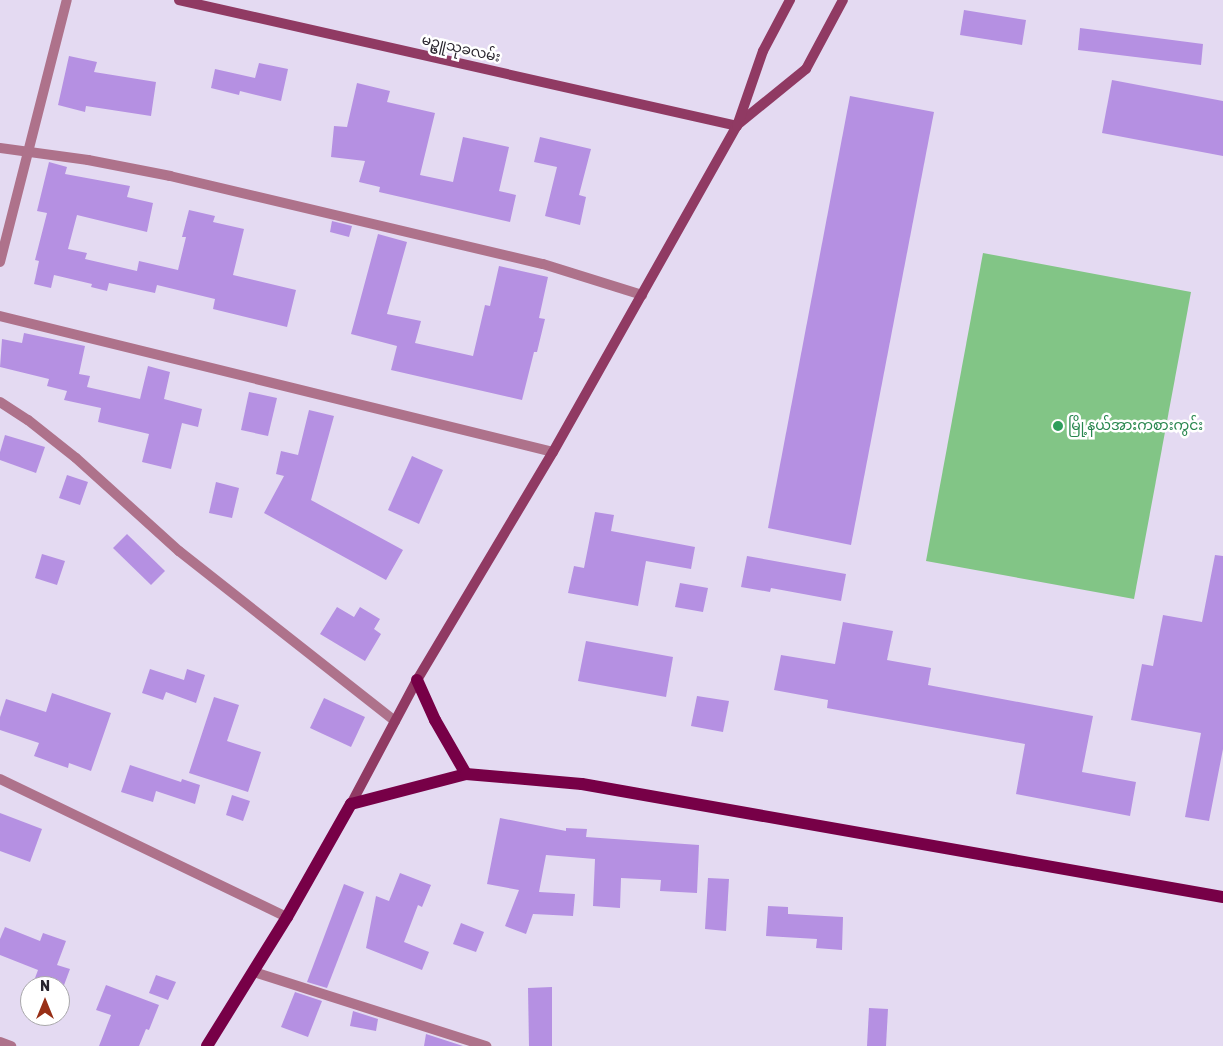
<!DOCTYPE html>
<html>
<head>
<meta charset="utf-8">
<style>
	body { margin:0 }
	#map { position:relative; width:1223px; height:1046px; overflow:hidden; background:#e4daf2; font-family:Rubik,"Noto Sans Myanmar",sans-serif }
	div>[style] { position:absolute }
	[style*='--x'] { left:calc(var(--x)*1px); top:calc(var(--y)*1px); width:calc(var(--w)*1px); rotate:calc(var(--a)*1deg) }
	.green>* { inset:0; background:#82c586 }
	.building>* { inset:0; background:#b590e2 }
	.street>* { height:10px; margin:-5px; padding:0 5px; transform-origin:5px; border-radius:5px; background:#ae728b }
	.secondary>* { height:10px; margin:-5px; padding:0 5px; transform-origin:5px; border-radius:5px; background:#903a63 }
	.primary>* { height:12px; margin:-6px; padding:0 6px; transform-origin:6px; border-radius:6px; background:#770047 }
	.dots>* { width:14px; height:14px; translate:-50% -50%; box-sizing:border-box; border:2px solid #fff; border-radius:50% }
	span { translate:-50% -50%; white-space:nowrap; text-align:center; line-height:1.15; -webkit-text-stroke:5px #fff; paint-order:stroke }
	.street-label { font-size:14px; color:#29252e }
	.leisure-label { font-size:14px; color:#27864d }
	.left { translate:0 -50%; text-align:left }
	.north { position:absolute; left:20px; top:976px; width:50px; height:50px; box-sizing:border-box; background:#fff; border:1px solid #a9a8ab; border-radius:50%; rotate:0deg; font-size:14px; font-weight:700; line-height:20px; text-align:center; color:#29252e }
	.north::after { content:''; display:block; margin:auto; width:18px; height:22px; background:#982f16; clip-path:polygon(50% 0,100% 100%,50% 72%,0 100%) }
</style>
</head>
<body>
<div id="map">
	<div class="green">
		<i style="clip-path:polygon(983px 253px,1191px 292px,1134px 599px,926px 561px)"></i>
	</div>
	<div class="building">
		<i style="clip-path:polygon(964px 10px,1026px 20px,1022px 45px,960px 35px)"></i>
		<i style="clip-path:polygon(1080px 28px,1203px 44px,1201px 65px,1078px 50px)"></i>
		<i style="clip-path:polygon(69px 56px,97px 62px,94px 72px,156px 82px,151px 116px,86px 106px,85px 112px,58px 105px)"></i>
		<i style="clip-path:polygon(259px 63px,288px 69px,281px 101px,240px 91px,239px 95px,211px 88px,215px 69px,255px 78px)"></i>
		<i style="clip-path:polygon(1112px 80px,1223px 101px,1223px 156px,1102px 133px)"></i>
		<i style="clip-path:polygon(357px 83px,390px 91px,387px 102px,435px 113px,420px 175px,453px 182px,463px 137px,509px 147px,499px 191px,516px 195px,510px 222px,379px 192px,380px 187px,359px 182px,365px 161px,331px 157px,334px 126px,347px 127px)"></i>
		<i style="clip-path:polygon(850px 96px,934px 112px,851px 545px,768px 528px)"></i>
		<i style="clip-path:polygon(540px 137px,591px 149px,579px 195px,586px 197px,580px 225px,545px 216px,557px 167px,534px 162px)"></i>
		<i style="clip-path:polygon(49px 162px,67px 167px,65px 174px,130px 186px,127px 197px,153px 203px,147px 232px,77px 215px,68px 249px,87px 253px,85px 259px,137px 271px,139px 261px,178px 270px,186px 237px,182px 237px,189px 210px,215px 216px,213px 222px,244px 229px,233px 275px,296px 290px,287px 327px,213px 309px,215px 299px,157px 285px,155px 293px,109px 283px,107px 291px,91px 287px,92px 284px,54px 275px,51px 288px,34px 284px,39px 261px,35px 260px,47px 213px,37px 211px)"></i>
		<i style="clip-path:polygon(332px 221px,352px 226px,349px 237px,330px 232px)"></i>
		<i style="clip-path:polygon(378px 234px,407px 242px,387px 314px,421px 321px,415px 343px,473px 356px,485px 305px,490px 306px,499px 266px,548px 277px,539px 318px,545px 319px,537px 352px,534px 352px,522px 400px,391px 370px,397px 346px,351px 334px)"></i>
		<i style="clip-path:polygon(24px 333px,85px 346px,79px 374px,90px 376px,87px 387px,140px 399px,148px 366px,170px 372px,164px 399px,202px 409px,198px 427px,182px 423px,171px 469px,142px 462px,149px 434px,98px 422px,101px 408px,64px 400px,67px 391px,47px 386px,49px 379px,0 367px,2px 339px,22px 343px)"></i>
		<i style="clip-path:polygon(249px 392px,277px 398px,268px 436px,241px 430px)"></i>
		<i style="clip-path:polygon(309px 410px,334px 416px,311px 500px,403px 550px,386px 580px,264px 513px,284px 476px,276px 474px,281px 451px,298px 455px)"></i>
		<i style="clip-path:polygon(5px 435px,45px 447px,36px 473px,0 460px,0 452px)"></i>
		<i style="clip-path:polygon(412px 456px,443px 470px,419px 524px,388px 510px)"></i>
		<i style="clip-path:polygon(67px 475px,88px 482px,80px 505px,59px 498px)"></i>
		<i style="clip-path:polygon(216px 482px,239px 488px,232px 518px,209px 513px)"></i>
		<i style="clip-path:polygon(595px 512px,614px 515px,611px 531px,695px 547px,691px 569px,646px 561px,638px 606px,568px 593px,574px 566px,584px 568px)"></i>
		<i style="clip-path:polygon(127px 534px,165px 571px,151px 585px,113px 548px)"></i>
		<i style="clip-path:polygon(42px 554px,65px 561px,57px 585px,35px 578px)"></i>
		<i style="clip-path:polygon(1215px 555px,1223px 556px,1223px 749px,1209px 821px,1185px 817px,1201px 733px,1131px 720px,1142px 664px,1153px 666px,1163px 615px,1202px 622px)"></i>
		<i style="clip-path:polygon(747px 556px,846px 574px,841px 601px,771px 588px,770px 592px,741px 587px)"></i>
		<i style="clip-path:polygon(680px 583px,708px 588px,703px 612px,675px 607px)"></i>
		<i style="clip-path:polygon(337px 607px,354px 617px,360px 607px,380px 619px,374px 629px,381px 634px,365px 661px,320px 634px)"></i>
		<i style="clip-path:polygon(843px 622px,893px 631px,887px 660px,931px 668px,928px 685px,1093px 716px,1082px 772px,1136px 782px,1130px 816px,1016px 794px,1025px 744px,827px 708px,828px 700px,774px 690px,781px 655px,835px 664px)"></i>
		<i style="clip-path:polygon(586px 641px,673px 657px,666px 697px,578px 681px)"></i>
		<i style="clip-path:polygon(150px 669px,184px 680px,187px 669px,205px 675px,196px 703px,166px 692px,163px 700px,142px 693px)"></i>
		<i style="clip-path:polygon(52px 693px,111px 713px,91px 771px,69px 763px,68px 768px,34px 756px,39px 743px,0 730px,0 717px,6px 699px,46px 712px)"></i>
		<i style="clip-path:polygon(697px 696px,729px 701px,723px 732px,691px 726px)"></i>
		<i style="clip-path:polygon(214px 697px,239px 705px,227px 741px,261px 752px,248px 792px,189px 773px)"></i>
		<i style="clip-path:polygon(324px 698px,365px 717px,351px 747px,310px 728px)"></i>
		<i style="clip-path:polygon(130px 765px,181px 782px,182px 779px,200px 785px,195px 804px,156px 791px,153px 802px,121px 792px)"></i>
		<i style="clip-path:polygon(232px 795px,250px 801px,243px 821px,226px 815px)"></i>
		<i style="clip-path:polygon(0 813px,42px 829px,30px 862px,0 851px)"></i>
		<i style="clip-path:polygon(500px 818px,566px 831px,566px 828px,587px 829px,586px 837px,699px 845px,697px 893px,660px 891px,661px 880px,621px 878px,620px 908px,593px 906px,595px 859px,546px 855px,539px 892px,575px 894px,573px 916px,533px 914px,526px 934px,505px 926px,519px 890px,487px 884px)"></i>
		<i style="clip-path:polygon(400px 873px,431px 885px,422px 907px,418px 905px,404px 942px,429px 952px,422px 970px,366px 948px,376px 896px,389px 901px)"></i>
		<i style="clip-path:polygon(708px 878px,729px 879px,726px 931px,705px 929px)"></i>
		<i style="clip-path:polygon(344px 884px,364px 892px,327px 988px,307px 982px)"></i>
		<i style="clip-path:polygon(768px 906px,788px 907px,788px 914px,843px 917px,842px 950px,816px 948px,817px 939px,766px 936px)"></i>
		<i style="clip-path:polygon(461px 923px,484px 932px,476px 952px,453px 944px)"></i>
		<i style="clip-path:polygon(5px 927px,40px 941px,43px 933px,66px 941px,57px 965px,70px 969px,60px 996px,60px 986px,32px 986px,38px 970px,0 955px,0 939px)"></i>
		<i style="clip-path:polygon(156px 975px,176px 982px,168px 1000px,149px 993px)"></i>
		<i style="clip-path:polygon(106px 985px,159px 1005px,149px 1030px,146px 1029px,139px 1046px,99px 1046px,111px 1015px,96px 1010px)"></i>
		<i style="clip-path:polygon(552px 987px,552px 1046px,529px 1046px,528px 988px)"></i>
		<i style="clip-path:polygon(295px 992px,322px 1001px,308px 1037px,281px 1027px)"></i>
		<i style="clip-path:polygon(869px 1008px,888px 1009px,886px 1046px,867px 1046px)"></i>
		<i style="clip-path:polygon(353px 1011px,378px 1019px,376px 1031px,350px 1026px)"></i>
		<i style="clip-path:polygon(426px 1034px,463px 1046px,424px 1046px)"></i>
	</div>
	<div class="street">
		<i style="--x:0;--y:148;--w:89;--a:7.8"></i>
		<i style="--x:88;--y:160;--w:84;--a:11"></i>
		<i style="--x:170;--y:176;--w:383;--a:13.3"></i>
		<i style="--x:543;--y:264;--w:104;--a:17.4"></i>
		<i style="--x:0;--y:262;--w:270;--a:-75.7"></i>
		<i style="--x:0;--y:316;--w:569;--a:13.82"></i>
		<i style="--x:0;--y:402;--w:33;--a:33"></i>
		<i style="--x:28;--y:420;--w:61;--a:38.4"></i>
		<i style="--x:76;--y:458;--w:139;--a:42.1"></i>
		<i style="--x:179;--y:551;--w:275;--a:38.2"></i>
		<i style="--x:0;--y:779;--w:318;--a:25.7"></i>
		<i style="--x:254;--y:972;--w:244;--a:17.7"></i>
		<i style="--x:0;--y:1042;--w:12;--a:20"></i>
	</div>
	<div class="secondary">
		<i style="--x:179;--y:0;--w:572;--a:12.72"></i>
		<i style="--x:737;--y:125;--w:89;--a:-39.1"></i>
		<i style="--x:806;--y:69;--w:78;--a:-61.8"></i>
		<i style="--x:351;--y:804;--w:140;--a:-62"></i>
		<i style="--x:417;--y:680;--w:265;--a:-59.2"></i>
		<i style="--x:553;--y:452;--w:374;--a:-60.6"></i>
		<i style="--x:737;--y:126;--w:79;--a:-70.9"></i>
		<i style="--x:763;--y:51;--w:58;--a:-62.1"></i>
	</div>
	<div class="primary">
		<i style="--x:417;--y:680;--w:44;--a:65.8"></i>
		<i style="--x:435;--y:720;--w:62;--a:60.1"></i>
		<i style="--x:207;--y:1046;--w:152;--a:-58.2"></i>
		<i style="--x:287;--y:917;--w:130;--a:-60.5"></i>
		<i style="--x:351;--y:804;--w:119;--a:-14.6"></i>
		<i style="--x:466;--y:774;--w:116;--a:4.9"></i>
		<i style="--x:582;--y:784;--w:651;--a:10"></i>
	</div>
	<div class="dots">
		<i style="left:1058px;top:426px;background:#2e9e5b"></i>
	</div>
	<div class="street-label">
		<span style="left:461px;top:49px;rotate:13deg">မဥ္ဇူသုခလမ်း</span>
	</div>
	<div class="leisure-label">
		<span class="left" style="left:1068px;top:426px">မြို့နယ်အားကစားကွင်း</span>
	</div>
	<div class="north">N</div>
</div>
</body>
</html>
